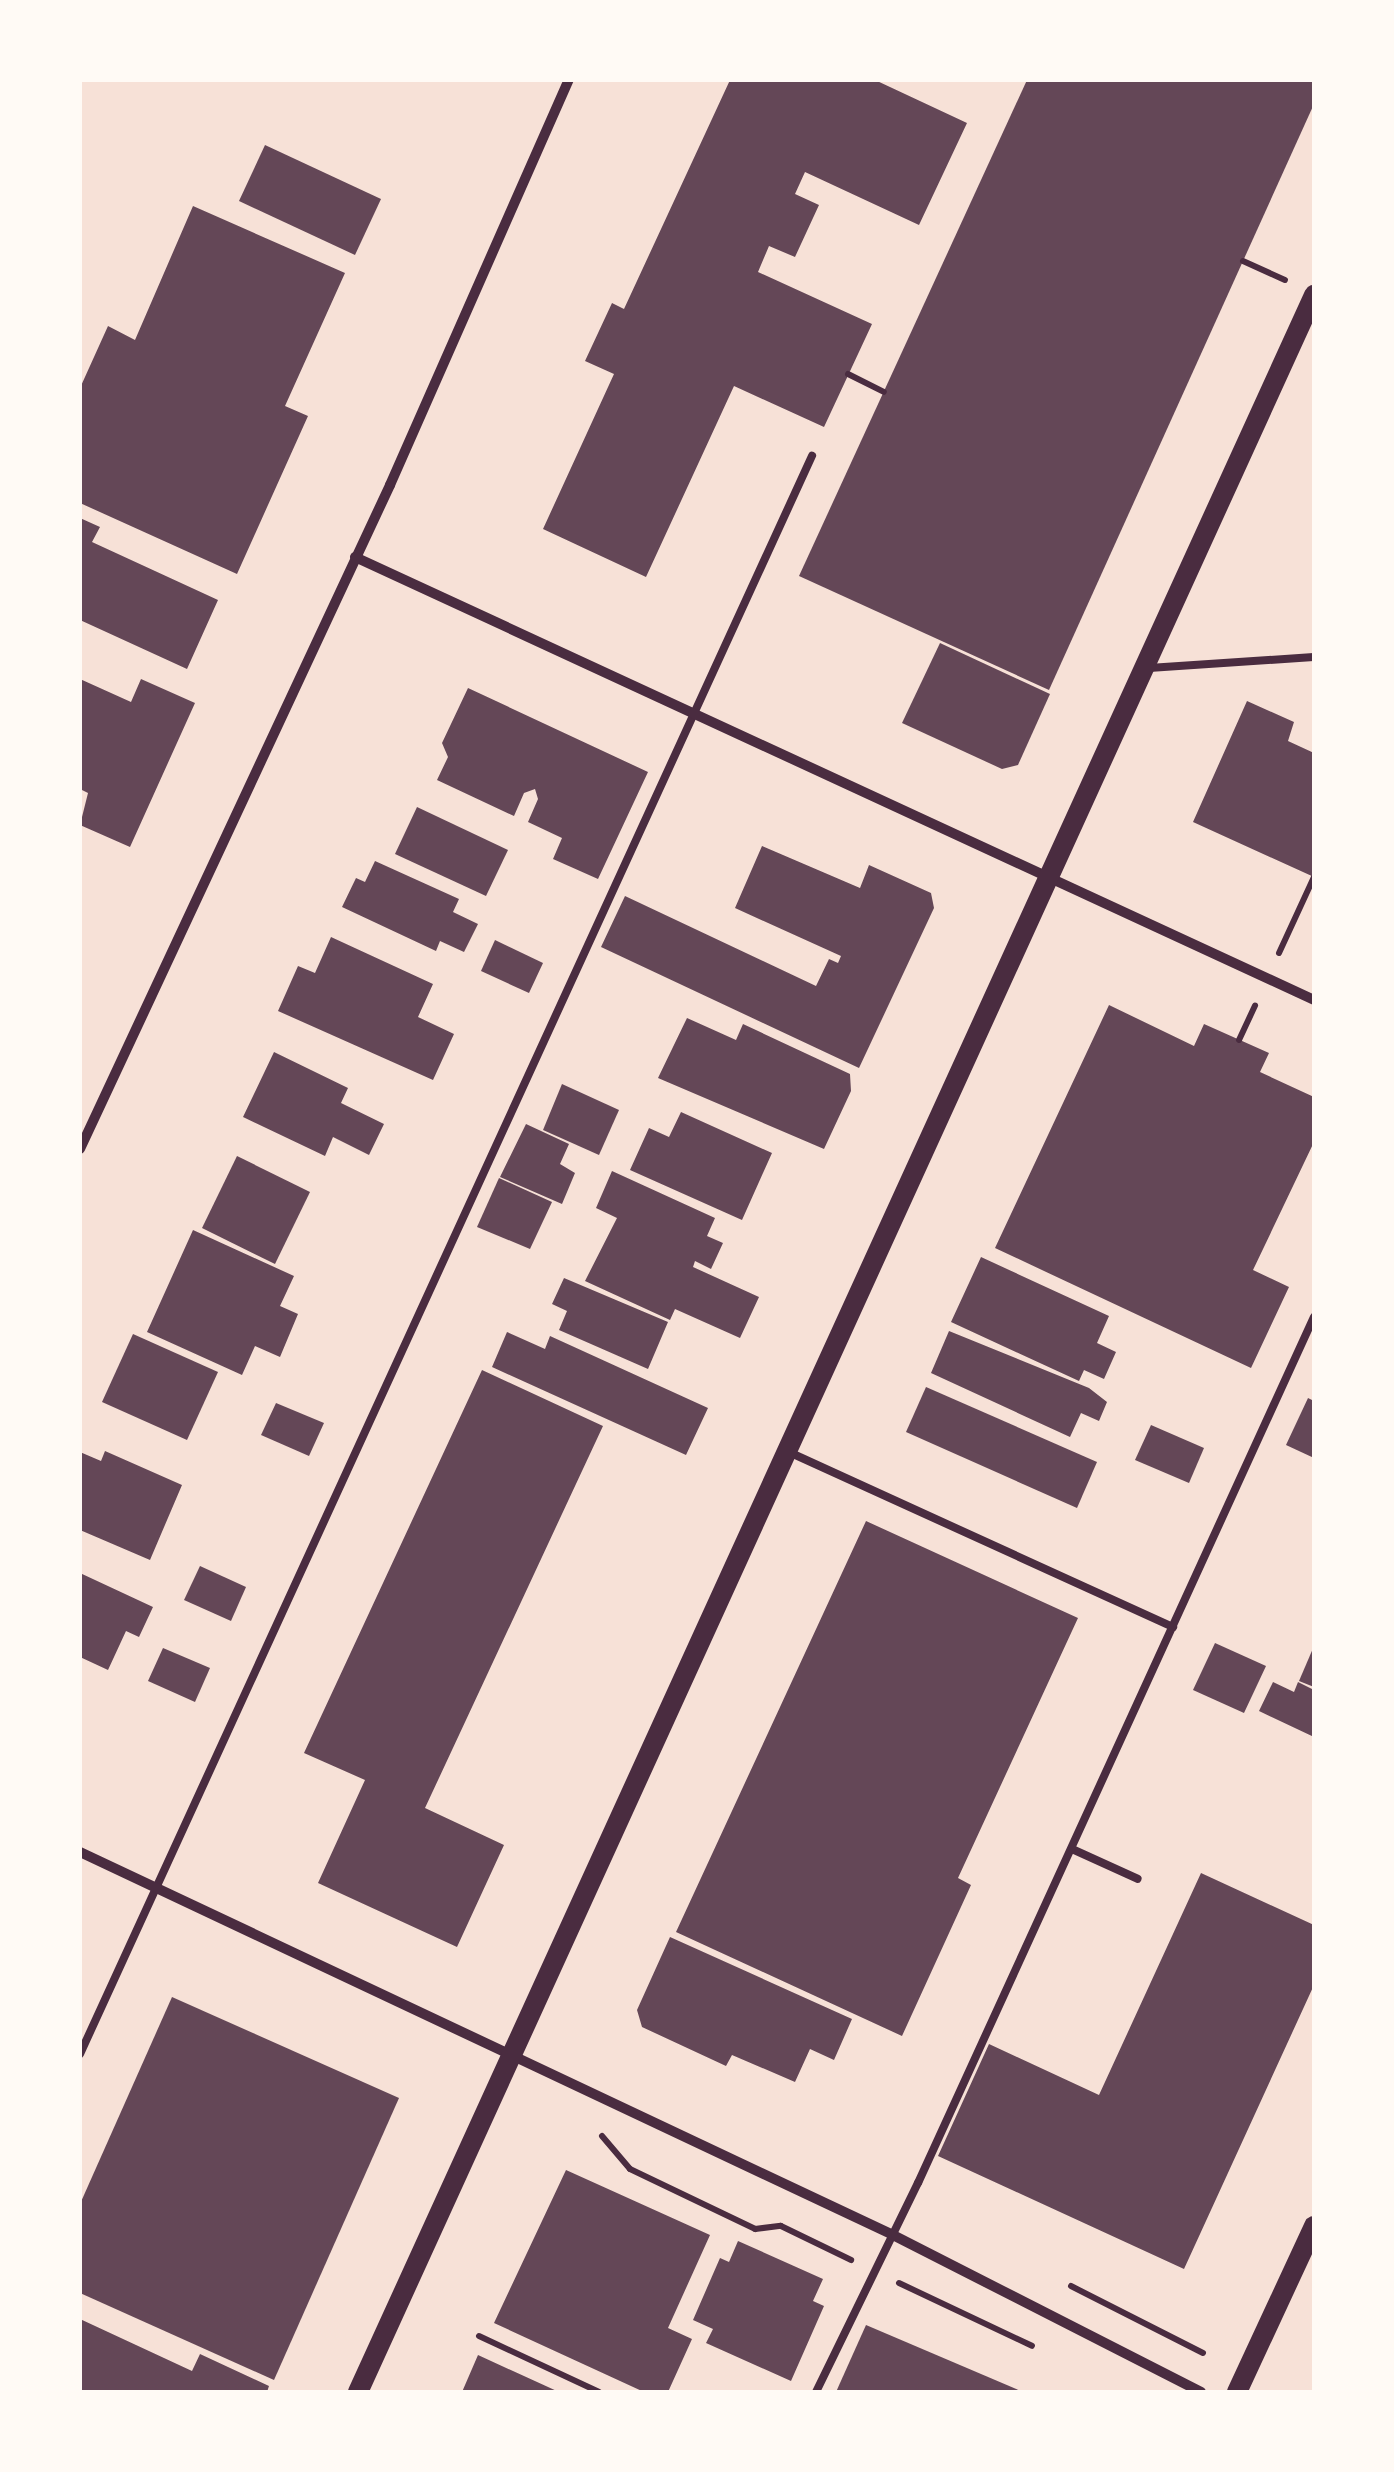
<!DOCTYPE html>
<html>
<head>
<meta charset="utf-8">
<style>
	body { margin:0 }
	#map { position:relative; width:1394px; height:2472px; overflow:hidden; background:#f7e1d7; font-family:"PT Sans",sans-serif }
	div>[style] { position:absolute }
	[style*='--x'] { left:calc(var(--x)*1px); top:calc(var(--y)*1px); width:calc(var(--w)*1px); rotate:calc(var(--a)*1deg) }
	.building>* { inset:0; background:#644757 }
	.path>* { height:6px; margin:-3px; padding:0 3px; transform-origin:3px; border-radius:3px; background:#4a2c40 }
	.service>* { height:8px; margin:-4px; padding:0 4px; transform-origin:4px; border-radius:4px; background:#4a2c40 }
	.minor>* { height:10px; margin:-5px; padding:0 5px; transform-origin:5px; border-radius:5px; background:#4a2c40 }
	.secondary>* { height:20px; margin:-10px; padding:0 10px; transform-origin:10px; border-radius:10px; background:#4a2c40 }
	span { translate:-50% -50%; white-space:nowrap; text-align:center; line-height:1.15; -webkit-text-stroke:10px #fffaf5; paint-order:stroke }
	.frame { position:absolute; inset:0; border:82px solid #fffaf5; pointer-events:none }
</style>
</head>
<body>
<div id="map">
	<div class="building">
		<i style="clip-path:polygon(730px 80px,875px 80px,967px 123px,919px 225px,805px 172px,795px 194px,819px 205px,795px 257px,769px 246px,758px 272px,872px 324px,824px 427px,734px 386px,646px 577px,543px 529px,614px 374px,585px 361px,612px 303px,624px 309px)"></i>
		<i style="clip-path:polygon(1027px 80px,1314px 80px,1314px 104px,1049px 690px,799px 576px)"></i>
		<i style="clip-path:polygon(265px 145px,381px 199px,355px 255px,239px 201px)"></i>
		<i style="clip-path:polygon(193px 206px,345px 273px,285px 406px,308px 416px,237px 574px,80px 503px,80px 388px,108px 326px,135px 340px)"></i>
		<i style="clip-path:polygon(80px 518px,100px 527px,92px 542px,218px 600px,187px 669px,80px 620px)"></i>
		<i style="clip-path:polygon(940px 643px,1050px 694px,1018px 765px,1002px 769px,902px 723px)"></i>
		<i style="clip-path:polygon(80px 679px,131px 702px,141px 679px,195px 703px,130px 847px,80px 825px,88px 793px,80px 789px)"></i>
		<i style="clip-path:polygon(468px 688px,648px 772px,598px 879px,553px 859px,562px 838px,528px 822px,538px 799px,535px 789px,524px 793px,514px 816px,437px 780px,448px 757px,442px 743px)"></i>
		<i style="clip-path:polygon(1247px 701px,1294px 722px,1288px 741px,1314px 753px,1314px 877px,1193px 822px)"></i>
		<i style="clip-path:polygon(417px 807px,508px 850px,486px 896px,395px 854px)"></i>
		<i style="clip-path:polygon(762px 846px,860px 888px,869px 865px,931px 893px,934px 908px,859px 1068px,601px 947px,625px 896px,816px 986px,829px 959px,838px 963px,841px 956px,735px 908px)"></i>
		<i style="clip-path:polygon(375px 861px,459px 899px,453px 912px,478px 924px,464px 952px,440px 941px,436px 951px,342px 907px,356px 878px,365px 882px)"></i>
		<i style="clip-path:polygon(331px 937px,433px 984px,418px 1017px,454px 1034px,433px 1080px,278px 1011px,298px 966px,315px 973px)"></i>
		<i style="clip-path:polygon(495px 940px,543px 963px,529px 993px,481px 971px)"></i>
		<i style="clip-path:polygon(1109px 1005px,1194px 1046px,1204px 1024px,1269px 1053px,1260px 1072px,1314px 1097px,1314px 1142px,1253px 1270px,1289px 1287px,1251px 1368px,995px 1248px)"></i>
		<i style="clip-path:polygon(687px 1018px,736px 1040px,743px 1024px,850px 1074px,851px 1091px,824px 1149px,658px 1078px)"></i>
		<i style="clip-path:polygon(274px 1052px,348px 1088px,341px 1103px,384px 1124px,369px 1155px,333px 1137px,325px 1156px,243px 1117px)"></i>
		<i style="clip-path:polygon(562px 1084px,619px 1110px,599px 1155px,543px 1130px)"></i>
		<i style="clip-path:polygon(681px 1112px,772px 1153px,742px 1220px,630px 1170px,649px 1128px,669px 1137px)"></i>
		<i style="clip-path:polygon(526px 1124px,569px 1144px,560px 1164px,575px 1173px,562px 1204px,500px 1177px)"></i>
		<i style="clip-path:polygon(237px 1156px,310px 1192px,275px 1264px,202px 1228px)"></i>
		<i style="clip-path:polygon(612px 1171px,715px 1218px,707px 1236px,723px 1243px,711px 1269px,695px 1261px,693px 1267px,759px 1297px,740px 1338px,675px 1309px,670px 1320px,585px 1281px,617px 1218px,596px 1208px)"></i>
		<i style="clip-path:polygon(499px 1178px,552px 1202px,530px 1249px,477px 1227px)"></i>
		<i style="clip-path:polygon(193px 1230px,294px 1276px,280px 1306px,298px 1314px,280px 1357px,255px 1346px,242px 1375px,147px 1332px)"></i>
		<i style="clip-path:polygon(981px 1257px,1109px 1316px,1097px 1343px,1116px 1352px,1104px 1379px,1084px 1370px,1079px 1381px,951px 1322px)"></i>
		<i style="clip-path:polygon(564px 1278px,668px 1322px,648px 1369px,559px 1330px,567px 1311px,552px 1304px)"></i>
		<i style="clip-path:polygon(949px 1331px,1089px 1388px,1107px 1402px,1099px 1421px,1081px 1413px,1070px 1437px,931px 1373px)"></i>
		<i style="clip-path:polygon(507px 1332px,545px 1349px,550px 1336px,708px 1408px,686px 1455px,492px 1367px)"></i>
		<i style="clip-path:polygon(133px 1334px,218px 1372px,187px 1440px,102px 1402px)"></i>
		<i style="clip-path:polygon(482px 1370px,603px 1426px,425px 1808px,504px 1845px,457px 1947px,318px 1883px,365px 1780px,304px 1753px)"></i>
		<i style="clip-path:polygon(926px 1387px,1097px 1462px,1077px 1508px,906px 1432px)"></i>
		<i style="clip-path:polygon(1308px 1398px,1314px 1401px,1314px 1458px,1286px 1445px)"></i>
		<i style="clip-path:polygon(276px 1403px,324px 1423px,309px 1456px,261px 1435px)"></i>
		<i style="clip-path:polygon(1151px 1425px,1204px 1448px,1189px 1483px,1135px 1460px)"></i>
		<i style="clip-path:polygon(105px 1451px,182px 1485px,150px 1560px,80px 1530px,80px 1452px,101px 1461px)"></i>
		<i style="clip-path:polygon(866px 1521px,1078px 1618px,958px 1878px,971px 1885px,902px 2036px,676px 1932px)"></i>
		<i style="clip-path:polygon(200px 1566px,246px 1587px,231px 1621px,184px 1600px)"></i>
		<i style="clip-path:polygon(80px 1573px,153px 1607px,139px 1637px,126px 1631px,108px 1670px,80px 1657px)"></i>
		<i style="clip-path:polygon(1215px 1643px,1266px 1666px,1244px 1713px,1193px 1690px)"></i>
		<i style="clip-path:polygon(1314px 1646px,1314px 1687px,1299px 1681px)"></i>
		<i style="clip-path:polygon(163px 1648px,210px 1668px,195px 1702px,148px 1681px)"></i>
		<i style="clip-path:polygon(1273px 1682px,1294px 1692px,1298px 1682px,1314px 1690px,1314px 1737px,1259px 1711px)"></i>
		<i style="clip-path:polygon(1201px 1873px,1314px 1925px,1314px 1985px,1184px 2269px,938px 2156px,989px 2044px,1099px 2095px)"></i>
		<i style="clip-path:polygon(670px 1937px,852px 2019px,834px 2060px,810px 2049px,795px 2082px,732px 2055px,726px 2066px,642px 2027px,637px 2010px)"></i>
		<i style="clip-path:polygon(172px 1997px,399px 2098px,274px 2380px,80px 2293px,80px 2204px)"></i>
		<i style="clip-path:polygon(566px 2170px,710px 2235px,668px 2328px,692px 2339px,668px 2392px,644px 2392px,494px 2323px)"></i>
		<i style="clip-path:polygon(738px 2241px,823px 2279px,813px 2301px,824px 2306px,791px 2381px,706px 2343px,713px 2329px,693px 2320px,720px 2258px,729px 2262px)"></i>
		<i style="clip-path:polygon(80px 2319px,192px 2371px,200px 2354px,269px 2386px,267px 2392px,80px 2392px)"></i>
		<i style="clip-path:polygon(866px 2325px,1023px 2392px,836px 2392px)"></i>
		<i style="clip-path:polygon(478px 2355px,513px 2371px,559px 2392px,462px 2392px)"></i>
	</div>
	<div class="path">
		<i style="--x:1243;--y:261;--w:46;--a:24.3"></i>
		<i style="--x:848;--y:374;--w:40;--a:26.6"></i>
		<i style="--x:1279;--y:953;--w:84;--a:-65.3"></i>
		<i style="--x:1239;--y:1040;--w:38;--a:-65"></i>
		<i style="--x:602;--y:2136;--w:43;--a:49.7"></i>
		<i style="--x:630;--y:2169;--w:139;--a:25.6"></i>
		<i style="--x:755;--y:2229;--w:26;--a:-7"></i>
		<i style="--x:781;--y:2226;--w:78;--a:25.9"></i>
		<i style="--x:899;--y:2283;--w:147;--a:25.3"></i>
		<i style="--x:1071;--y:2286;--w:148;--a:26.9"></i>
		<i style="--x:479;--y:2336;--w:132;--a:25"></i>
	</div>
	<div class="service">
		<i style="--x:1149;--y:668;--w:165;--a:-3.8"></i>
		<i style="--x:791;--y:1453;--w:420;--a:24.5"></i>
		<i style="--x:1072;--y:1849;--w:72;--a:24.4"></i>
		<i style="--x:80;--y:2054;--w:1758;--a:-65.39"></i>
		<i style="--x:816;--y:2392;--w:233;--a:-64"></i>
		<i style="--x:918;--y:2183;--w:952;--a:-65.43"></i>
	</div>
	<div class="minor">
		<i style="--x:355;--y:557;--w:1056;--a:24.79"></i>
		<i style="--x:80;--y:1149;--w:733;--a:-64.97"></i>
		<i style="--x:390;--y:485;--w:443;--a:-66.2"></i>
		<i style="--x:80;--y:1852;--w:896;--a:25.22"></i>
		<i style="--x:891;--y:2234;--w:348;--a:27"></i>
	</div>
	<div class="secondary">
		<i style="--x:358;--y:2392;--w:2305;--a:-65.49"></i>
		<i style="--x:1237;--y:2392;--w:183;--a:-65.1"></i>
	</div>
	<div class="frame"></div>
</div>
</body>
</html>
